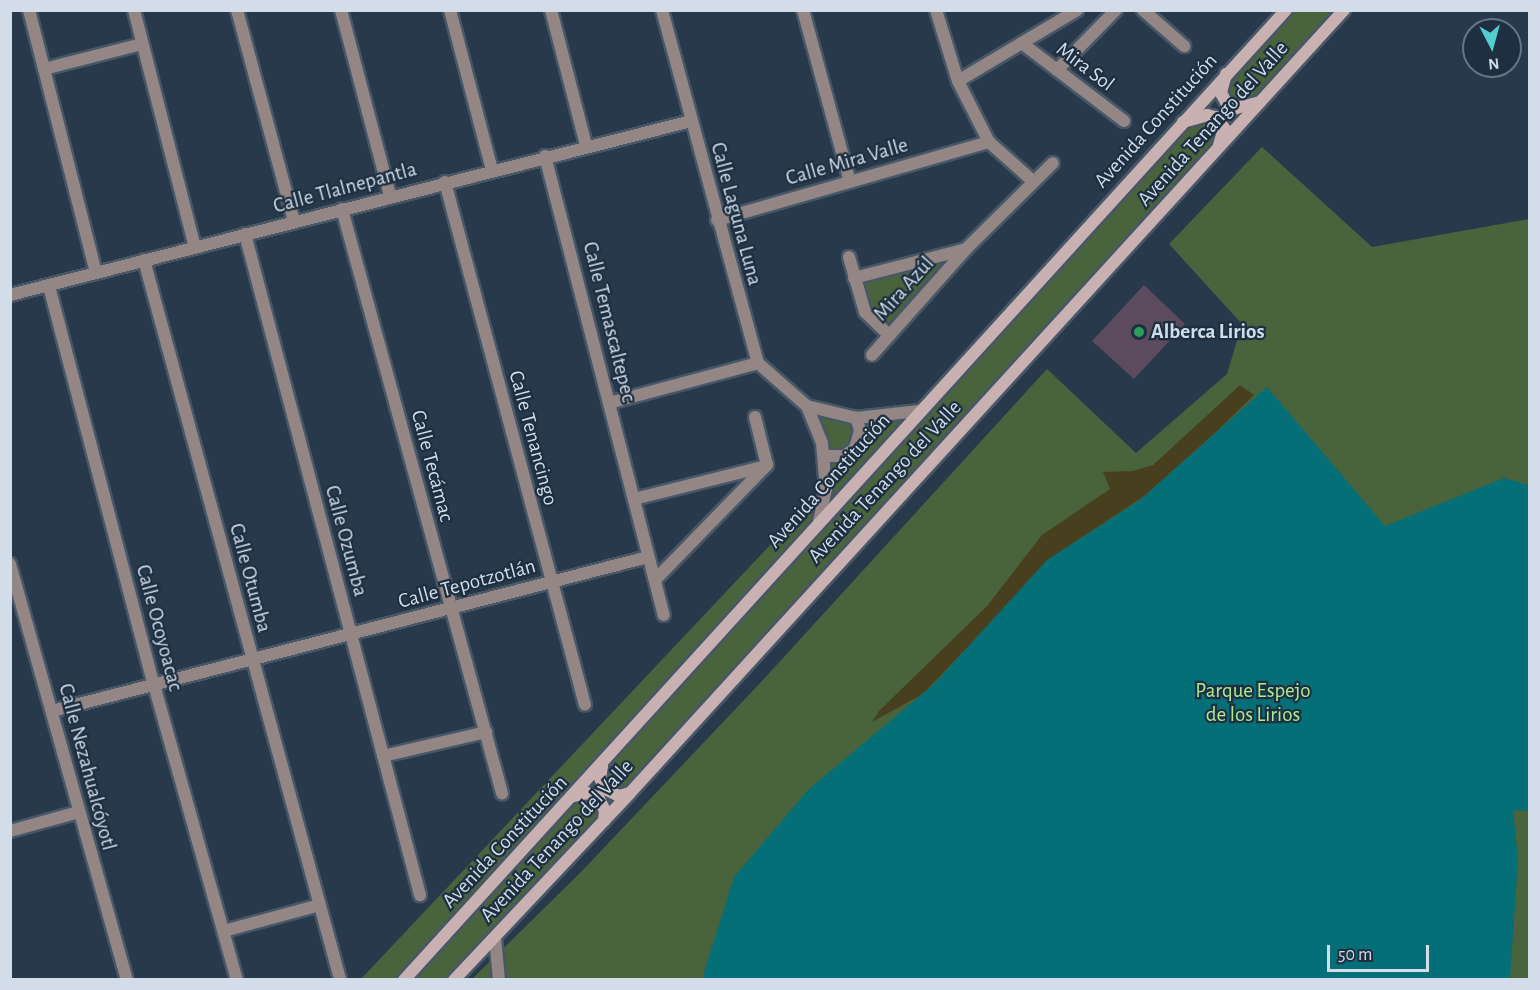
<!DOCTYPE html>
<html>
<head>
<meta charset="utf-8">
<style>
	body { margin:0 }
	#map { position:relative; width:1540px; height:990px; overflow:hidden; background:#28394c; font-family:"Alegreya Sans",sans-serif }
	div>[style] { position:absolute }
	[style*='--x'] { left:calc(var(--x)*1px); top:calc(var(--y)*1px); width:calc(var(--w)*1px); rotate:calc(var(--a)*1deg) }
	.green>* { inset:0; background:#49643d }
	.sand>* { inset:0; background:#483f1f }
	.water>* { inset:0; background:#046f76 }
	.building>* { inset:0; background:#5c4a5e }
	.roads { filter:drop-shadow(2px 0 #475768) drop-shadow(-2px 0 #475768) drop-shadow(0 2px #475768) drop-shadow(0 -2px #475768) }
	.minor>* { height:12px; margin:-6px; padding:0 6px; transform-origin:6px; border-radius:6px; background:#948685 }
	.tertiary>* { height:12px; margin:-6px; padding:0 6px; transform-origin:6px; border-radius:6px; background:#948685 }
	.secondary>* { height:12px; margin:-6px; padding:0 6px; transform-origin:6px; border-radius:6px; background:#c9b1b1 }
	.dots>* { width:16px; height:16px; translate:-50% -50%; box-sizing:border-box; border:3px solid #1e2f41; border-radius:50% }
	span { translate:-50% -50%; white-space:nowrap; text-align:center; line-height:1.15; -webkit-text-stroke:4.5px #1e2f41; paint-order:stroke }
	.street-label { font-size:21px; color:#d2dde9 }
	.poi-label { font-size:21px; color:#d2dde9; font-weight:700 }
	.left { translate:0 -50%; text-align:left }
	.park-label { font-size:21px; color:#abea91 }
	.frame { position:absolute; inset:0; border:12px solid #d2dde9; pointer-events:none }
	.north { position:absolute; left:1462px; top:18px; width:60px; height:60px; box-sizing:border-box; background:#1e2f41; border:2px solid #667584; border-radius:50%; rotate:174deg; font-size:16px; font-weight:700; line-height:24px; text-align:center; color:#d2dde9 }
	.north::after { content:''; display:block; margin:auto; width:21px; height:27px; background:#52cdd0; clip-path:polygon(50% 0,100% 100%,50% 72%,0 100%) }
	.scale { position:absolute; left:1327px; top:945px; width:102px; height:27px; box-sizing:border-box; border:3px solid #d2dde9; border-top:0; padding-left:8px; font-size:18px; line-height:21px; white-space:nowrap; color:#d2dde9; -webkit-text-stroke:4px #1e2f41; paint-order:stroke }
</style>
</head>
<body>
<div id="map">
	<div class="green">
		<i style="clip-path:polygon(1289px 11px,1341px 11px,1260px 102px,1243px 105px,1229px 100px,1226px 81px)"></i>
		<i style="clip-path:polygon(1198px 119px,1217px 121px,1220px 140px,629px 792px,614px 793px,601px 773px,603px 767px,1182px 124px)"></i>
		<i style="clip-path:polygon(1262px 147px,1372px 247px,1529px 219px,1529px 979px,471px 980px,581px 872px,762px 681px,1047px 369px,1136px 453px,1227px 374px,1242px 324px,1169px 244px)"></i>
		<i style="clip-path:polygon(958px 255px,889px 331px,867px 312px,860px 279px)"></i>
		<i style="clip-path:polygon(817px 415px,853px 421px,855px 441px,844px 452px,828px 453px)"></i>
		<i style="clip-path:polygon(908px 417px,825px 508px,831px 461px,849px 456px,862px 421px)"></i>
		<i style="clip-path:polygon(822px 490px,815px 520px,399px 979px,360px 980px)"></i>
		<i style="clip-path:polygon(592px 795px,604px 816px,451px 979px,406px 980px,574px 797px)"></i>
	</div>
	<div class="sand">
		<i style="clip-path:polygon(1240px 385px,1254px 395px,1214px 434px,1143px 497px,1055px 555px,923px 694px,872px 722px,879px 711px,987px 606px,1042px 535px,1110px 489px,1103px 472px,1132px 471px,1153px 465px)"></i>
	</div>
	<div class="water">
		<i style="clip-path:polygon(1267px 387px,1385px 526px,1504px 478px,1529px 485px,1530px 811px,1513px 810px,1518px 860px,1510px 979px,702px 979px,734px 877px,808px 790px,934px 684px,1047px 560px,1140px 500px)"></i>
	</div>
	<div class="building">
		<i style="clip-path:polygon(1144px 285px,1185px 324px,1134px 379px,1092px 341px)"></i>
	</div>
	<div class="roads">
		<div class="minor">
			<i style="--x:29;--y:10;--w:271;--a:75.7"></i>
			<i style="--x:134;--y:10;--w:245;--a:75.6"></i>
			<i style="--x:237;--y:10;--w:219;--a:74.9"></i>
			<i style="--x:341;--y:10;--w:192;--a:75.2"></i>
			<i style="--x:450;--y:10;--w:165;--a:75.3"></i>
			<i style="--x:551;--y:10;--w:139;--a:75.5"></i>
			<i style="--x:803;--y:10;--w:178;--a:74.7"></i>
			<i style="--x:936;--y:10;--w:74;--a:72.8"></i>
			<i style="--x:958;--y:81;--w:68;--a:63.1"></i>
			<i style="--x:989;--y:142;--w:59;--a:41.6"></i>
			<i style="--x:1143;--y:10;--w:55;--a:41.3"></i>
			<i style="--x:1023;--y:44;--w:127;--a:37.3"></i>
			<i style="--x:44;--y:69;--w:101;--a:-14.3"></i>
			<i style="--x:1057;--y:70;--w:84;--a:-45.5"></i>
			<i style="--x:958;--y:81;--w:139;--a:-30.8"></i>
			<i style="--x:545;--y:156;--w:474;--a:75.5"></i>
			<i style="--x:445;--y:182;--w:541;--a:75.01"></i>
			<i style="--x:342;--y:209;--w:606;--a:74.68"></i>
			<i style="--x:717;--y:220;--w:283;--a:-16"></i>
			<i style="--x:245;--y:234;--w:684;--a:75.17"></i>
			<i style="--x:849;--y:257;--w:57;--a:73.8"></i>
			<i style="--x:865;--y:312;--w:33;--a:44"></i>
			<i style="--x:144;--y:260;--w:745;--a:74.75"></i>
			<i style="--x:854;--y:278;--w:116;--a:-14.5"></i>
			<i style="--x:49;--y:286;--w:413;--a:75.3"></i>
			<i style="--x:154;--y:685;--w:306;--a:74.3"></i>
			<i style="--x:10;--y:295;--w:703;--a:-14.33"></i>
			<i style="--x:872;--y:355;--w:142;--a:-48.4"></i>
			<i style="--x:966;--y:249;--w:122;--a:-44.7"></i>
			<i style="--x:609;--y:403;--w:154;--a:-15"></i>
			<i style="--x:755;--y:417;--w:49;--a:76"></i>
			<i style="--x:634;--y:499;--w:136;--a:-14"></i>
			<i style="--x:655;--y:580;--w:161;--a:-45.8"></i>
			<i style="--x:52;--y:711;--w:616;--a:-14.49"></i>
			<i style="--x:383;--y:756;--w:106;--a:-13.1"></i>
			<i style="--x:10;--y:831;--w:72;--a:-15.4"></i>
			<i style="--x:224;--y:931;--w:99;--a:-15.2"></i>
			<i style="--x:495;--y:937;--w:43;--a:84.7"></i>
		</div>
		<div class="tertiary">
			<i style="--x:662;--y:10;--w:366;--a:74.8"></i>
			<i style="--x:758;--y:363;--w:65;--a:41.3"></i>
			<i style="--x:807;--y:406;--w:40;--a:68"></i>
			<i style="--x:822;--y:443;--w:46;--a:85"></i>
			<i style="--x:826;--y:489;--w:33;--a:102"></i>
			<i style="--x:807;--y:406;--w:50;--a:13.8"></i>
			<i style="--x:856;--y:418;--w:62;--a:-6.4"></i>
			<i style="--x:825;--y:456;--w:19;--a:0"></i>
			<i style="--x:844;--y:456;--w:14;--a:-36"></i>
			<i style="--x:855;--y:448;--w:19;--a:-74"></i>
			<i style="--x:860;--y:430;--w:13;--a:-108"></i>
			<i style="--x:10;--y:564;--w:432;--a:74.3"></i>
		</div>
		<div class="secondary">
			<i style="--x:1226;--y:74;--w:20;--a:105"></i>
			<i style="--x:1221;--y:93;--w:10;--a:61"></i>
			<i style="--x:1226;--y:102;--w:12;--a:31"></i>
			<i style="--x:1236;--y:108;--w:25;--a:-14"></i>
			<i style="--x:1183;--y:122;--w:25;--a:-16"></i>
			<i style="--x:1207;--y:115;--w:9;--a:13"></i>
			<i style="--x:1216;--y:117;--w:14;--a:54"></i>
			<i style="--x:1224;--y:128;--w:19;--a:106"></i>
			<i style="--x:602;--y:766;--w:12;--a:99"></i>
			<i style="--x:600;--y:778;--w:12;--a:66"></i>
			<i style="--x:605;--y:789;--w:16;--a:27"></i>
			<i style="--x:619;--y:796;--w:11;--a:-15"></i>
			<i style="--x:574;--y:796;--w:13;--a:-13"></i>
			<i style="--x:587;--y:793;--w:12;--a:20"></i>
			<i style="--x:598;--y:797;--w:16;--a:63"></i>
			<i style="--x:605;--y:811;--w:10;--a:96"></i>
			<i style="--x:404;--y:980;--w:1311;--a:-47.72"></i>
			<i style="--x:454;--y:980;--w:257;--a:-46.7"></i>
			<i style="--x:630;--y:793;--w:1060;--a:-47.64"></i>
		</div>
	</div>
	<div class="dots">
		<i style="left:1139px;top:332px;background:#2e9e5b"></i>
	</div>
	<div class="street-label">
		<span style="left:1085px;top:67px;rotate:37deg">Mira Sol</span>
		<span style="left:1156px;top:121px;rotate:-48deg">Avenida Constitución</span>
		<span style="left:1213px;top:124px;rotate:-48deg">Avenida Tenango del Valle</span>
		<span style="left:847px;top:162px;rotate:-16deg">Calle Mira Valle</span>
		<span style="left:345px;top:188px;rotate:-15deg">Calle Tlalnepantla</span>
		<span style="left:736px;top:214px;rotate:75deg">Calle Laguna Luna</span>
		<span style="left:904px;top:289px;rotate:-48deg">Mira Azúl</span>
		<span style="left:609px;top:322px;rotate:76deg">Calle Temascaltepec</span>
		<span style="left:533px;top:438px;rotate:75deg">Calle Tenancingo</span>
		<span style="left:432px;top:466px;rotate:75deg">Calle Tecámac</span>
		<span style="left:829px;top:481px;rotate:-48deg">Avenida Constitución</span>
		<span style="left:885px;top:482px;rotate:-47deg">Avenida Tenango del Valle</span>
		<span style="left:346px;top:541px;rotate:75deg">Calle Ozumba</span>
		<span style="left:250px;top:578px;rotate:75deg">Calle Otumba</span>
		<span style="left:467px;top:584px;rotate:-15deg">Calle Tepotzotlán</span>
		<span style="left:159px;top:628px;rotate:75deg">Calle Ocoyoacac</span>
		<span style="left:87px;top:767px;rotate:75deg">Calle Nezahualcóyotl</span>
		<span style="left:557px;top:841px;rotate:-47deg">Avenida Tenango del Valle</span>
		<span style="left:505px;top:842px;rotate:-47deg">Avenida Constitución</span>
	</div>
	<div class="poi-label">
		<span class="left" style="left:1151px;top:332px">Alberca Lirios</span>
	</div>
	<div class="park-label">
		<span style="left:1253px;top:703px">Parque Espejo<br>de los Lirios</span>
	</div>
	<div class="frame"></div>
	<div class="north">N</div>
	<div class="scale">50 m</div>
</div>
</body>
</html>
